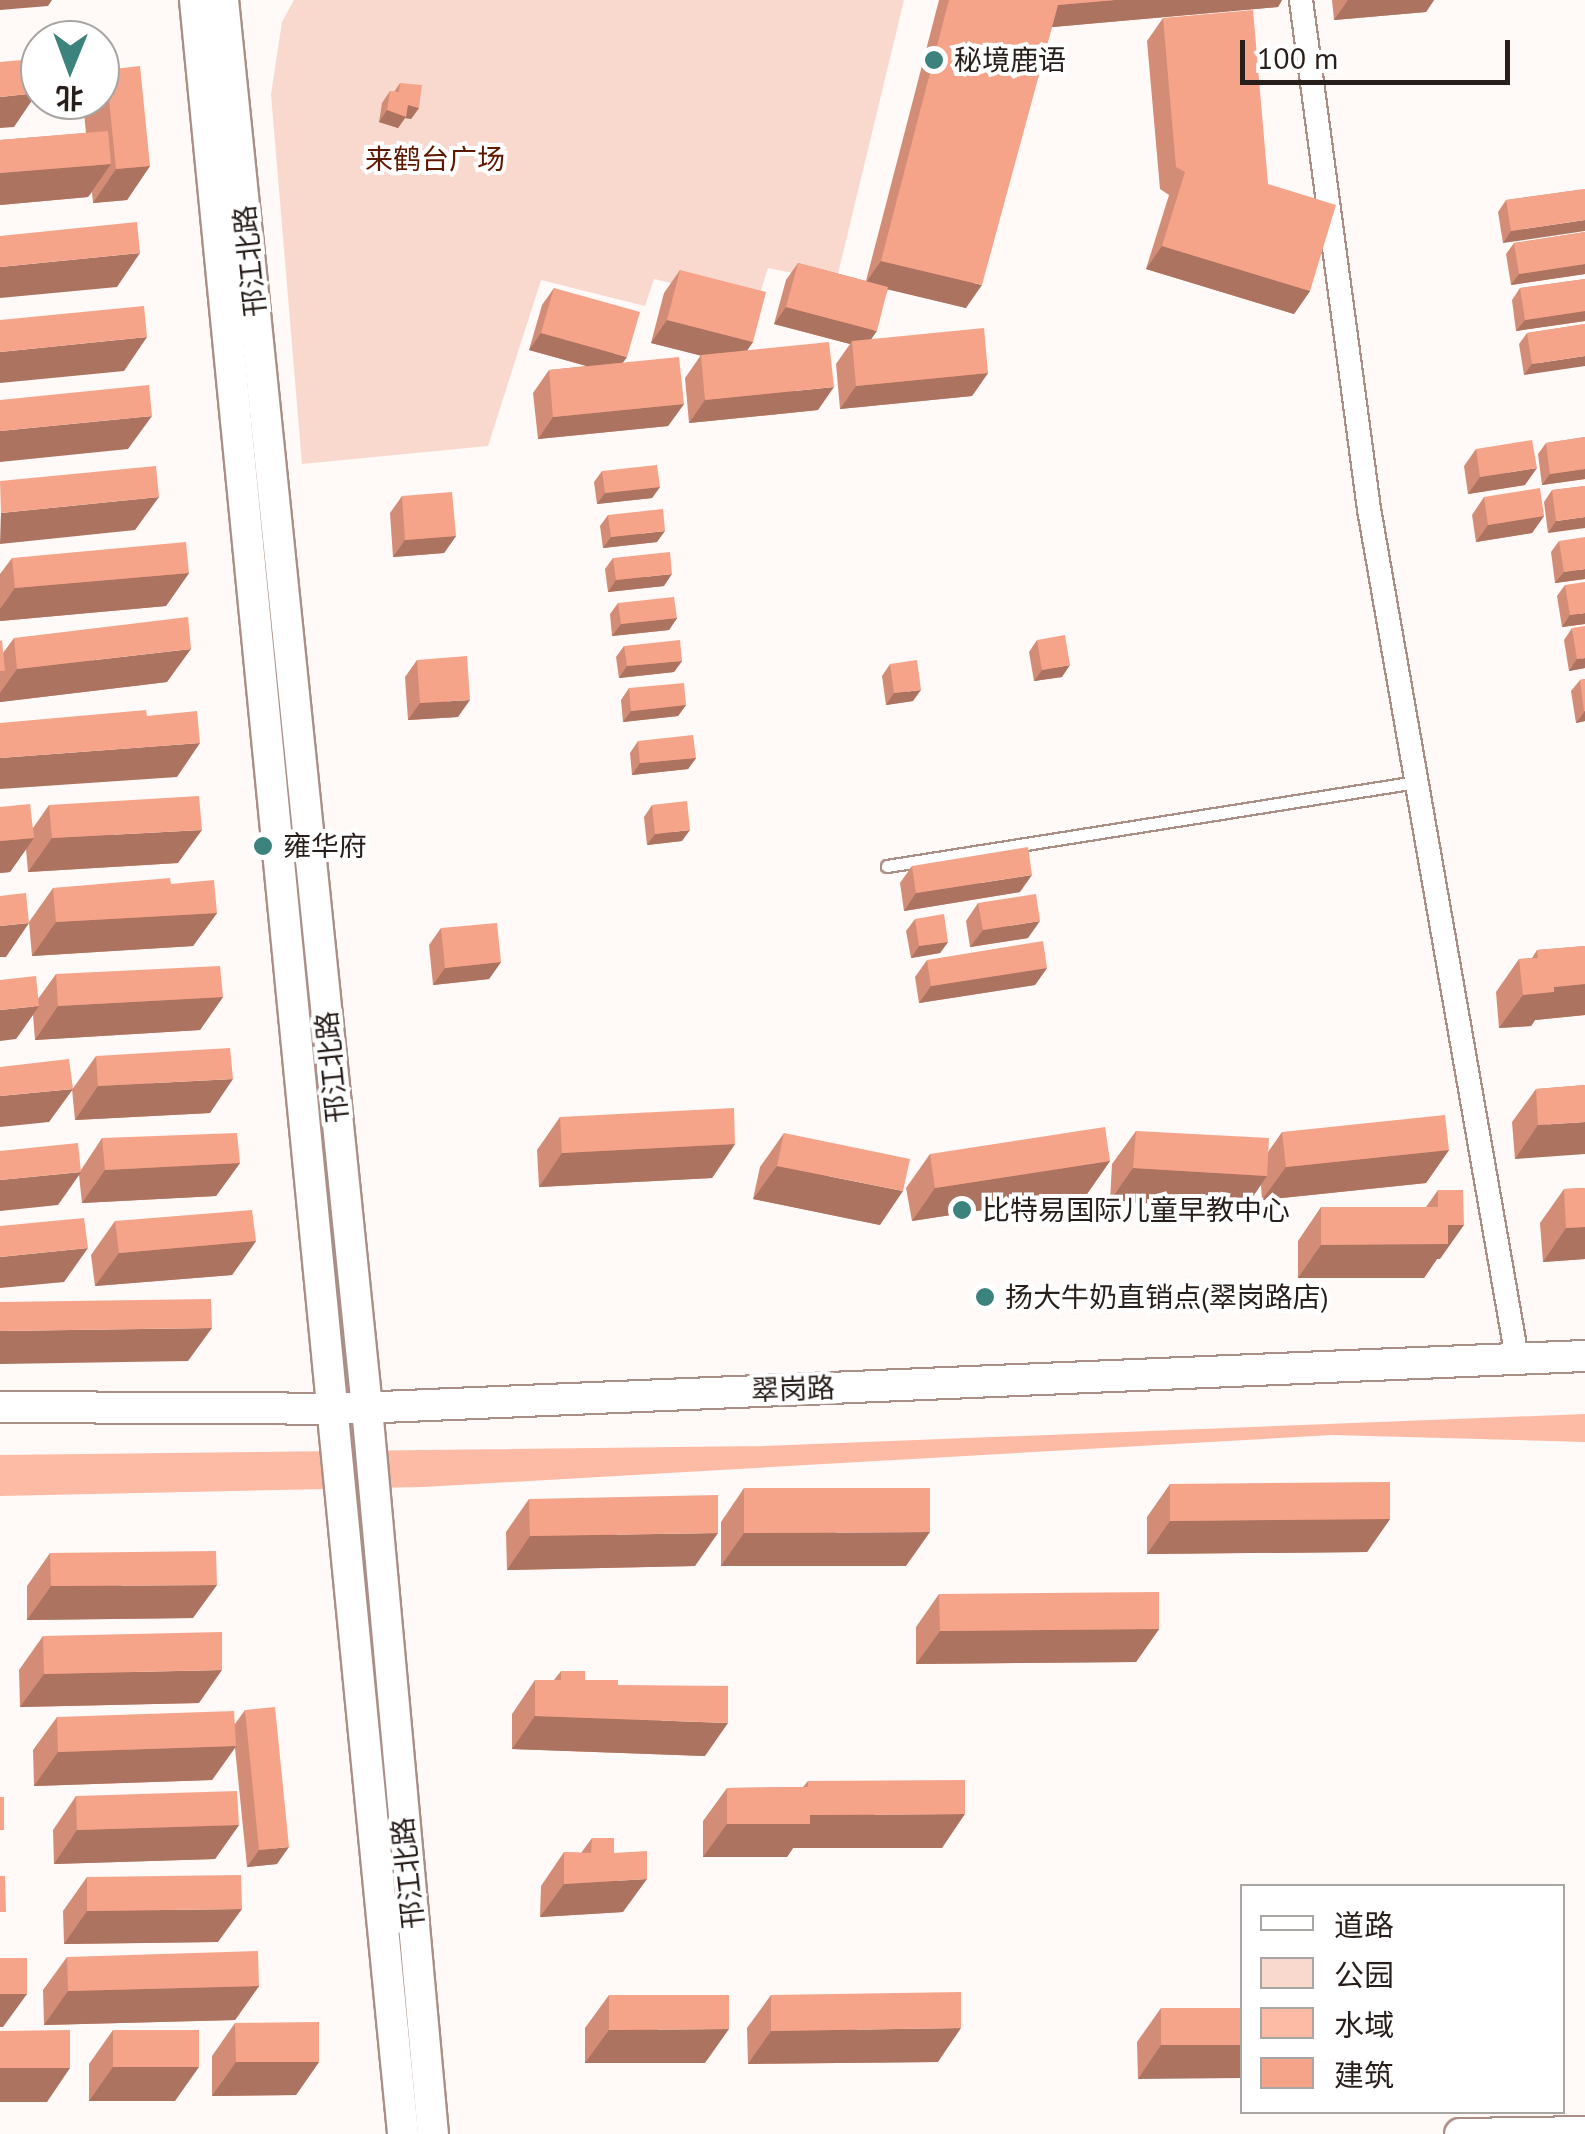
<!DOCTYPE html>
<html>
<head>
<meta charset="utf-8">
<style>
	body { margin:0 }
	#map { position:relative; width:1585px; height:2134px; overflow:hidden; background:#fff9f7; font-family:"PT Sans","Noto Sans SC",sans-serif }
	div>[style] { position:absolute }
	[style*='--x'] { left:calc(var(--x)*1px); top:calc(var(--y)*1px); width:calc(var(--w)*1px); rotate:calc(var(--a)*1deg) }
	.green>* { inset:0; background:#f9d9ce }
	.water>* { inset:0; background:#fdbba5 }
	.roads { filter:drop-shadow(2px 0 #aa8f87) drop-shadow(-2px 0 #aa8f87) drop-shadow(0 2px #aa8f87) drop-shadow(0 -2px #aa8f87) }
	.lane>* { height:11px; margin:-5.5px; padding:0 5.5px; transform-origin:5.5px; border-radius:5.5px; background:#fff }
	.street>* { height:22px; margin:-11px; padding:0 11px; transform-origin:11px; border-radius:11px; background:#fff }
	.secondary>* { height:30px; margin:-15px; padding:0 15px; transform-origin:15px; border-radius:15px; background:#fff }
	.wall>* { inset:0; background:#d38d77 }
	.shaded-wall>* { inset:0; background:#ac7361 }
	.building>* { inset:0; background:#f5a48a }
	.dots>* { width:28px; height:28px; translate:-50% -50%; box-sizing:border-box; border:5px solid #fff; border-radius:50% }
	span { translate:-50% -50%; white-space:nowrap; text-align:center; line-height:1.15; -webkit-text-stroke:8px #fff; paint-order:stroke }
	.poi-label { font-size:28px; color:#281e1a }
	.left { translate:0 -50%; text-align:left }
	.park-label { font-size:28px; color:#5f1900 }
	.street-label { font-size:28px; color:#281e1a }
	.legend { position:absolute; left:1240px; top:1884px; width:325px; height:230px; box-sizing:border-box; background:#fff; border:2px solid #a9a5a3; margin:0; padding:12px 18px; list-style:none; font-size:30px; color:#281e1a }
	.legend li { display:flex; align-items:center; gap:20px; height:50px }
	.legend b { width:50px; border:2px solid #a9a5a3 }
	.north { position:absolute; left:20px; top:20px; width:100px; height:100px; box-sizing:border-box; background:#fff; border:2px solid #a9a5a3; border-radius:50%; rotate:181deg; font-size:28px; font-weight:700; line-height:40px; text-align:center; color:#281e1a }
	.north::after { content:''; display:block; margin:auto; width:35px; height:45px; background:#3c837e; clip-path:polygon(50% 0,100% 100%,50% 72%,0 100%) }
	.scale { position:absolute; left:1240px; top:40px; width:270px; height:45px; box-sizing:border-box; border:5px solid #281e1a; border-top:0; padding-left:12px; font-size:30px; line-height:35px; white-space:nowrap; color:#281e1a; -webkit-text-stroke:8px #fff; paint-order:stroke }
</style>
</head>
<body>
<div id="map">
	<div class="green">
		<i style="clip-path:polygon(294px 0,904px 0,836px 282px,768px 268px,757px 303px,654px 279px,645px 306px,541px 280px,488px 446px,302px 464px,271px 94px,282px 22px)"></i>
	</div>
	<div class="water">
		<i style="clip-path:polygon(1585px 1414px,1585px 1442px,1332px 1435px,423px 1487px,0 1496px,0 1455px,764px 1446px)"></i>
	</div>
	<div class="roads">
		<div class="lane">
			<i style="--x:887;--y:866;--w:536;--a:-9.02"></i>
		</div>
		<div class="street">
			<i style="--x:1301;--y:0;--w:514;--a:82.39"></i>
			<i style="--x:1369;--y:509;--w:862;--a:80.11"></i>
		</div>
		<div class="secondary">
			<i style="--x:195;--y:0;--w:2144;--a:84.43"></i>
			<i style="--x:223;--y:0;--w:1415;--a:84.16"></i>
			<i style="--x:367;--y:1408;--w:729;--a:84.81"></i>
			<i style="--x:0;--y:1407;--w:335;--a:0.3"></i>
			<i style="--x:335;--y:1409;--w:1251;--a:-2.43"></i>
			<i style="--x:1460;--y:2134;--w:125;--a:-0.9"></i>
		</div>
	</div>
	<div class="wall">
		<i style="clip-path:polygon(939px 0,1282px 0,1278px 7px,1052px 27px,966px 308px,888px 289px,871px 339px,988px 373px,972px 396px,840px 409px,836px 364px,850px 344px,774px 324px,786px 280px,798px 263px,866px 281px)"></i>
		<i style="clip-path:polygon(1332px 0,1434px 0,1426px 12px,1334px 20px)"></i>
		<i style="clip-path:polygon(1163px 18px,1268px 184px,1310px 291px,1294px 314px,1146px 269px,1169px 195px,1160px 189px,1147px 41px)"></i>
		<i style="clip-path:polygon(106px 70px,150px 166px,127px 200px,93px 203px,92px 192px,88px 197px,0 205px,0 140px,86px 133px,83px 103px,85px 100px,100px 100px,100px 79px)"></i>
		<i style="clip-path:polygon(400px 83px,419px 108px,411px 119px,405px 118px,398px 128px,379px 122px,382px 103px,390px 91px,394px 92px)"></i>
		<i style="clip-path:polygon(1585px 189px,1503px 243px,1498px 212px,1506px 200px)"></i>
		<i style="clip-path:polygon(1585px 232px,1585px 274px,1511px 285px,1506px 254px,1514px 243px)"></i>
		<i style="clip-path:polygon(680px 270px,753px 342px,747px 350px,818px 410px,689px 423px,685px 378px,701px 355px,651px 343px,664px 293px)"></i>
		<i style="clip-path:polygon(1585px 279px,1585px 321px,1516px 331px,1512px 300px,1520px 288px)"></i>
		<i style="clip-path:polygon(554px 288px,623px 363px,684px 404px,668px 426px,538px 439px,533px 393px,549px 370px,587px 366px,529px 350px,542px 305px)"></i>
		<i style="clip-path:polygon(1585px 324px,1524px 375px,1519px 344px,1527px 333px)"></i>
		<i style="clip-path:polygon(1585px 437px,1585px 479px,1542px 485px,1538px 454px,1546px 443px)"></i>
		<i style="clip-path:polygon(1476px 449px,1525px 485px,1468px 494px,1464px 466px)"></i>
		<i style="clip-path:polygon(602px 471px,660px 487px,652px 498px,597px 504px,594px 482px)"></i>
		<i style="clip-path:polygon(1585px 486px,1548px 533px,1544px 502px,1552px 490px)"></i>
		<i style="clip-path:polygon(402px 496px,456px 536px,444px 553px,393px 557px,390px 513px)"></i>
		<i style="clip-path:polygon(1484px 497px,1544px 516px,1532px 533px,1476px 542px,1472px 515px)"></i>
		<i style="clip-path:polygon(608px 515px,657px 542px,603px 548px,600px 526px)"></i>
		<i style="clip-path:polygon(1559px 541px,1585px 579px,1555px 583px,1551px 552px)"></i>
		<i style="clip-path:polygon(12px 558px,189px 573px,166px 606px,0 621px,0 574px)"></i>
		<i style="clip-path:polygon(613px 558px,664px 586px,608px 592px,605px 569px)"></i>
		<i style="clip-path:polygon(1565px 585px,1585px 624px,1562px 627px,1557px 596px)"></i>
		<i style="clip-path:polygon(618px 603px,677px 618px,669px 630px,612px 636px,610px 614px)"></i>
		<i style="clip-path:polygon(1572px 628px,1585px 668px,1569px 671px,1564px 640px)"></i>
		<i style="clip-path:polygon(14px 638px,167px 682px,0 702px,0 641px,3px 653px)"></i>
		<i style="clip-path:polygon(1037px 640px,1062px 677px,1034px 681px,1029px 652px)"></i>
		<i style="clip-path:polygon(624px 646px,682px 661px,674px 672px,619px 678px,616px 657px)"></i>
		<i style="clip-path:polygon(417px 660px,458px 717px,408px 720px,405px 677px)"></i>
		<i style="clip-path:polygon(890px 664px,913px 701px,886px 705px,882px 676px)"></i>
		<i style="clip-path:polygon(1585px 679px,1585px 721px,1576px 723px,1571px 691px,1580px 680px)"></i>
		<i style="clip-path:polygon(629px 688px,686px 705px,678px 716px,623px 722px,621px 700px)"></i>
		<i style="clip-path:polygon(638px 741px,696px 758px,688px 769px,632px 775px,630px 753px)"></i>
		<i style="clip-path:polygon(49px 805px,178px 863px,28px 872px,26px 849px,10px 872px,0 873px,0 807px,33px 828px)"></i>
		<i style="clip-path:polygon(652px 805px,682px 841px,647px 845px,644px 817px)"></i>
		<i style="clip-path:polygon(912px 866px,1020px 892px,904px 911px,900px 883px)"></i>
		<i style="clip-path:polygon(171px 884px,217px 913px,193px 946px,32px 956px,29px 922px,53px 888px)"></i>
		<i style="clip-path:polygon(978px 903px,1028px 938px,970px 947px,966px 921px)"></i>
		<i style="clip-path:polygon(915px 919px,948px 942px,940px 953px,911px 958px,906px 931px)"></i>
		<i style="clip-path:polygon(441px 928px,501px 962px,489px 979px,433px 985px,429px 945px)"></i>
		<i style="clip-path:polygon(1585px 946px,1585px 1015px,1535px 1020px,1531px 1026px,1499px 1028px,1496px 992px,1519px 959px,1532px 958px,1537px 950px)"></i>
		<i style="clip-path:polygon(927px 960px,1047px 968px,1035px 985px,919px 1003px,915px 977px)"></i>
		<i style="clip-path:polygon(56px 974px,223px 997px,200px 1030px,35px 1040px,33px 1015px,16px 1039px,38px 999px)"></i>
		<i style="clip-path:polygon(96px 1056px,210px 1113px,75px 1120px,72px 1089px,49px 1122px)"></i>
		<i style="clip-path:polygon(1585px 1085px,1515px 1159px,1512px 1122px,1536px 1089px)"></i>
		<i style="clip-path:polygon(560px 1117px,735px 1144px,712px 1178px,539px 1187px,537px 1150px)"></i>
		<i style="clip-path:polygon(1136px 1131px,1268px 1152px,1282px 1132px,1449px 1150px,1426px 1183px,1262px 1200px,1261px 1185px,1244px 1209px,1110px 1201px,1112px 1164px)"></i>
		<i style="clip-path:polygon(784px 1133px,880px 1225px,753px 1199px,760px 1167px)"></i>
		<i style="clip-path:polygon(102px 1138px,240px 1163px,216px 1196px,82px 1203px,79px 1175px,58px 1205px)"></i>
		<i style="clip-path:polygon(930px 1154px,1110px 1161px,1087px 1194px,912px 1221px,906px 1188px)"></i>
		<i style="clip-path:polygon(1585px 1188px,1585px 1259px,1543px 1262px,1540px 1223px,1564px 1189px)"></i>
		<i style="clip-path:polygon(1438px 1190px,1440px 1259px,1437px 1259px,1424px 1278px,1298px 1278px,1298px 1241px,1321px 1207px,1426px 1207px)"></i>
		<i style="clip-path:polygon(115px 1221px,256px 1241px,232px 1275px,95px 1286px,91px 1255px)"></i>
		<i style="clip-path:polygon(1170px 1484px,1390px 1519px,1367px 1552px,1147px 1554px,1147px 1517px)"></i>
		<i style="clip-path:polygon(744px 1488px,906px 1566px,721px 1566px,721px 1522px)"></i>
		<i style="clip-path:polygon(529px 1499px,695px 1566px,507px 1570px,506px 1532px)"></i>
		<i style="clip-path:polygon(50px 1553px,193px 1618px,27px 1620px,27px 1586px)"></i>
		<i style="clip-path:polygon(939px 1594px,1159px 1629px,1136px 1662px,916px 1664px,916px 1627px)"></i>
		<i style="clip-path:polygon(43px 1636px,199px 1703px,20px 1707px,19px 1670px)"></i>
		<i style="clip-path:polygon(561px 1671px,585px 1680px,618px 1685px,705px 1756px,512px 1749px,512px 1714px,535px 1680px,554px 1680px)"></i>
		<i style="clip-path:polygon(245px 1710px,277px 1864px,247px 1867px,235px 1748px,212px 1780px,34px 1786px,33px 1750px,57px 1717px,235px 1724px)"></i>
		<i style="clip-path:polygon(808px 1781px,942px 1848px,793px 1848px,787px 1857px,703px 1857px,703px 1821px,727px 1788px,803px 1787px)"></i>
		<i style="clip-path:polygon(76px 1796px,239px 1825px,215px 1859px,54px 1864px,53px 1830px)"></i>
		<i style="clip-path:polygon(592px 1838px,614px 1853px,623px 1912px,540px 1917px,541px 1886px,564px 1852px,581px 1853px)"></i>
		<i style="clip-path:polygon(87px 1877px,218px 1942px,64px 1944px,63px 1911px)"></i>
		<i style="clip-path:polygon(67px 1957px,259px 1986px,235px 2020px,44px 2025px,43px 1990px)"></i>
		<i style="clip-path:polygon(609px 1995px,705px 2063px,585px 2063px,585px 2028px)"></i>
		<i style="clip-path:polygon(771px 1995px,938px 2062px,748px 2064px,747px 2028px)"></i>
		<i style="clip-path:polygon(1161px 2008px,1242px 2008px,1138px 2079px,1137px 2042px)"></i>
		<i style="clip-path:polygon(235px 2023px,319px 2062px,296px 2095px,212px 2096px,212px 2056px)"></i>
		<i style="clip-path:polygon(113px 2030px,175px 2101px,89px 2101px,89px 2064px)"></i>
	</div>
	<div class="shaded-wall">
		<i style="clip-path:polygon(0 0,52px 0,48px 6px,0 10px)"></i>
		<i style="clip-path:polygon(1115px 0,1282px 0,1278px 7px,1042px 28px,1058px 5px)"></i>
		<i style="clip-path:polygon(1348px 0,1434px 0,1426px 12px,1334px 20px)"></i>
		<i style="clip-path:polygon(37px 93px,14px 127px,0 128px,0 97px)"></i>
		<i style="clip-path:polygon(408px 105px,419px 108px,411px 119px,405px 118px,398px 128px,379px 122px,387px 110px)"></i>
		<i style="clip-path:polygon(111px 164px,88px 197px,0 205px,0 173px)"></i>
		<i style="clip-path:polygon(150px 166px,127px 200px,93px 203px,116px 169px)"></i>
		<i style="clip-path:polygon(1585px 220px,1585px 231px,1503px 243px,1511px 231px)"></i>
		<i style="clip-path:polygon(1162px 246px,1310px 291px,1294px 314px,1146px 269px)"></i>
		<i style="clip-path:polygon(140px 253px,117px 287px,0 298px,0 267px)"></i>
		<i style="clip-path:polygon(881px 261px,982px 285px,966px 308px,865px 284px)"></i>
		<i style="clip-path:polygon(1585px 264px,1585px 274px,1511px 285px,1519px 274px)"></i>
		<i style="clip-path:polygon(786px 307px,877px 331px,865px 348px,852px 341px,850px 344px,774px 324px)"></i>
		<i style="clip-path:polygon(1585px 311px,1585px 321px,1516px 331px,1525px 320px)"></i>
		<i style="clip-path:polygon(667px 320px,753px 342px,737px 365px,651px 343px)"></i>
		<i style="clip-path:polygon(541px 333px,627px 357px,615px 374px,529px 350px)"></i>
		<i style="clip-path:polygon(147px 337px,124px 371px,0 383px,0 352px)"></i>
		<i style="clip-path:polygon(1585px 356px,1585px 366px,1524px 375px,1532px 364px)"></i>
		<i style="clip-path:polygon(988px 373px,972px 396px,840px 409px,856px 386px)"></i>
		<i style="clip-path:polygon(834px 387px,818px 410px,689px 423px,705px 400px)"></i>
		<i style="clip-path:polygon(684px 404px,668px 426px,538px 439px,553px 417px)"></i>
		<i style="clip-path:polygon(152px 416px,128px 449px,0 462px,0 431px)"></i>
		<i style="clip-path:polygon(1537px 468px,1525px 485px,1468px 494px,1480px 477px)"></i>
		<i style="clip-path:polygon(1585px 469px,1585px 479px,1542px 485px,1550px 474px)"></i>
		<i style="clip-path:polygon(660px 487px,652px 498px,597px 504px,605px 493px)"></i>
		<i style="clip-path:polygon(159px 497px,135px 530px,0 544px,1px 513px)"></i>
		<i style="clip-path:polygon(1544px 516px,1532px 533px,1476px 542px,1488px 525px)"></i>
		<i style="clip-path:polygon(1585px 517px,1585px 528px,1548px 533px,1556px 521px)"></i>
		<i style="clip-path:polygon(665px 531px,657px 542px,603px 548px,611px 537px)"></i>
		<i style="clip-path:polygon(456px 536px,444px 553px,393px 557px,405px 540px)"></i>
		<i style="clip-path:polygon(1585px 569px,1585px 579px,1555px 583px,1564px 572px)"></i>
		<i style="clip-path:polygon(189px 573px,166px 606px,0 621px,0 609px,15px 588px)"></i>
		<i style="clip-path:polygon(672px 574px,664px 586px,608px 592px,616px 580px)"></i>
		<i style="clip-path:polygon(1585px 613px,1585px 624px,1562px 627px,1570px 615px)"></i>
		<i style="clip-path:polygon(677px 618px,669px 630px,612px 636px,621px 624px)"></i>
		<i style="clip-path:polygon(191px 649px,167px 682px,0 702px,0 693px,17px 669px)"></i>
		<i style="clip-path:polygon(1585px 658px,1585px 668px,1569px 671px,1577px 659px)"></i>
		<i style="clip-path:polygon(682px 661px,674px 672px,619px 678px,627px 666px)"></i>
		<i style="clip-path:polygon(1070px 665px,1062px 677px,1034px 681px,1042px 670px)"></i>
		<i style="clip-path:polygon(921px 690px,913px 701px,886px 705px,894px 693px)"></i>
		<i style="clip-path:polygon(470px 700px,458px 717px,408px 720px,420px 703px)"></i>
		<i style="clip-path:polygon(686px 705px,678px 716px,623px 722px,631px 711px)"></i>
		<i style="clip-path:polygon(1585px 711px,1585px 721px,1576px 723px)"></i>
		<i style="clip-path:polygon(200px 743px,177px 777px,0 789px,0 758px)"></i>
		<i style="clip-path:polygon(696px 758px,688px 769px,632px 775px,640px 763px)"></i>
		<i style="clip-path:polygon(202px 830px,178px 863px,28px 872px,52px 838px)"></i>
		<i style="clip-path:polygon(690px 830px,682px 841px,647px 845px,655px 834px)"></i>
		<i style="clip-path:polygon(34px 838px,10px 872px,0 873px,0 841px)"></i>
		<i style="clip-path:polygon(1032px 875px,1020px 892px,904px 911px,916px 893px)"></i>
		<i style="clip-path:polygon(217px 913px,193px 946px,32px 956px,56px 922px)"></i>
		<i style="clip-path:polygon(1040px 921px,1028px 938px,970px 947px,983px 930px)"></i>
		<i style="clip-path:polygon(29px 923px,6px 957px,0 957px,0 926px)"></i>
		<i style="clip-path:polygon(948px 942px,940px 953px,911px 958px,919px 946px)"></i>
		<i style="clip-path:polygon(501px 962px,489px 979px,433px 985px,445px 968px)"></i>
		<i style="clip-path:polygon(1047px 968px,1035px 985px,919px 1003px,931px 986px)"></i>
		<i style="clip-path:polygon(1585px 984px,1585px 1015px,1535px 1020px,1531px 1026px,1499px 1028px,1523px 995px,1554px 987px)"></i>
		<i style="clip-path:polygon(223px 997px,200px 1030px,35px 1040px,58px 1006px)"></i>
		<i style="clip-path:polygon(39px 1006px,16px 1039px,0 1041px,0 1010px)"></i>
		<i style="clip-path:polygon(233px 1079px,210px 1113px,75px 1120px,98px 1086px)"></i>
		<i style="clip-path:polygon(73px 1089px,49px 1122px,0 1127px,0 1096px)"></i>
		<i style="clip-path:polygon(1585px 1122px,1585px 1154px,1515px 1159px,1538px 1125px)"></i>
		<i style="clip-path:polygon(735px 1144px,712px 1178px,539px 1187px,562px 1153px)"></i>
		<i style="clip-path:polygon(1449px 1150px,1426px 1183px,1262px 1200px,1286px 1167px)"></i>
		<i style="clip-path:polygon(1110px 1161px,1087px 1194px,912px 1221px,935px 1188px)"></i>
		<i style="clip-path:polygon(240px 1163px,216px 1196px,82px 1203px,105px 1170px)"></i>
		<i style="clip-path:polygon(777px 1166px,903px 1191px,880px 1225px,753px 1199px)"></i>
		<i style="clip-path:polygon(1133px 1168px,1267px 1176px,1244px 1209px,1110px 1201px)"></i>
		<i style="clip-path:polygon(81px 1172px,58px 1205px,0 1211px,0 1180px)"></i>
		<i style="clip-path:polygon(1448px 1225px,1464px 1225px,1440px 1259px,1437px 1259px,1424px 1278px,1298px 1278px,1321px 1245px)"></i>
		<i style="clip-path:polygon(1585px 1227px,1585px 1259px,1543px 1262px,1566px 1228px)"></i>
		<i style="clip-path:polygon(256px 1241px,232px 1275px,95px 1286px,119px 1253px)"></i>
		<i style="clip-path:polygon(88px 1248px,64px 1282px,0 1288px,0 1257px)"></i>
		<i style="clip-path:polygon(212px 1328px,188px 1361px,0 1364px,0 1331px)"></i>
		<i style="clip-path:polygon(1390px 1519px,1367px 1552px,1147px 1554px,1170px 1521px)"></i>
		<i style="clip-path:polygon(930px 1532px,906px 1566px,721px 1566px,744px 1533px)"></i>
		<i style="clip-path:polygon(718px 1533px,695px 1566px,507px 1570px,530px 1536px)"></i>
		<i style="clip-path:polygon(217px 1585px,193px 1618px,27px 1620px,51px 1586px)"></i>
		<i style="clip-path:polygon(1159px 1629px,1136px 1662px,916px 1664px,940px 1631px)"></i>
		<i style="clip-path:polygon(222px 1670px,199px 1703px,20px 1707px,44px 1674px)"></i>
		<i style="clip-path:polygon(535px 1716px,728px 1723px,705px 1756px,512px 1749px)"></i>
		<i style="clip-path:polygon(236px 1746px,212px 1780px,34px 1786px,58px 1752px)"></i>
		<i style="clip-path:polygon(965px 1814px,942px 1848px,793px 1848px,787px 1857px,703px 1857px,727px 1824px,810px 1815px)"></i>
		<i style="clip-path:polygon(239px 1825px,215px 1859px,54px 1864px,77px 1830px)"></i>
		<i style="clip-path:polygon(289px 1847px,277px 1864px,247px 1867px,259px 1850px)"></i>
		<i style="clip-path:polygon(647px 1879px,623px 1912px,540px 1917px,564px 1884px)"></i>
		<i style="clip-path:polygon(242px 1909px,218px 1942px,64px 1944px,87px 1911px)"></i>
		<i style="clip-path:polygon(259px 1986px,235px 2020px,44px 2025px,68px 1991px)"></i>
		<i style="clip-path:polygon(0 1994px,27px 1994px,3px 2027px,0 2027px)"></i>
		<i style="clip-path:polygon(961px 2028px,938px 2062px,748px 2064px,771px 2031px)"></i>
		<i style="clip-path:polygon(729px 2029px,705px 2063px,585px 2063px,609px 2030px)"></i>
		<i style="clip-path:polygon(1161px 2045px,1242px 2045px,1242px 2078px,1138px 2079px)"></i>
		<i style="clip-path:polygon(236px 2062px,319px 2062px,296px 2095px,212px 2096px)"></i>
		<i style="clip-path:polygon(113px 2067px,199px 2067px,175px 2101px,89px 2101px)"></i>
		<i style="clip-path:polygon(0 2068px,70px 2068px,47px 2102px,0 2102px)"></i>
	</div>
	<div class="building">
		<i style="clip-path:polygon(949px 0,1115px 0,1058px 5px,982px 285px,881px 261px)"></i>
		<i style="clip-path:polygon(1253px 10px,1268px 184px,1336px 205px,1310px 291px,1162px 246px,1185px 172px,1176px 167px,1163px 18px)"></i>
		<i style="clip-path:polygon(34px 59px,37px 93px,0 97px,0 62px)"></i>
		<i style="clip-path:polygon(140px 66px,150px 166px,116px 169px,106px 70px)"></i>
		<i style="clip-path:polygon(400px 83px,422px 85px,419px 108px,408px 105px,406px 117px,387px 110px,390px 91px,399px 92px)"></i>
		<i style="clip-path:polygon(108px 131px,111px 164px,0 173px,0 140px)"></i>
		<i style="clip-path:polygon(1585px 189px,1585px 220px,1511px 231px,1506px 200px)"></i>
		<i style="clip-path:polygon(137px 222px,140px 253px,0 267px,0 236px)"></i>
		<i style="clip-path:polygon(1585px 232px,1585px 264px,1519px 274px,1514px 243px)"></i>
		<i style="clip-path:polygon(798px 263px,888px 287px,877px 331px,786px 307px)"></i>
		<i style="clip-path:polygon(680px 270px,766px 292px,753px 342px,667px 320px)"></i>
		<i style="clip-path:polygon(1585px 279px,1585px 311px,1525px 320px,1520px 288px)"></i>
		<i style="clip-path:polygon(554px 288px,640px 312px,627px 357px,541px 333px)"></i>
		<i style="clip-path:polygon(144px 306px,147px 337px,0 352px,0 320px)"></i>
		<i style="clip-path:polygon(1585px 324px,1585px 356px,1532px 364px,1527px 333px)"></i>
		<i style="clip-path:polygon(984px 328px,988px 373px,856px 386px,852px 341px)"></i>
		<i style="clip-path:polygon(829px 342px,834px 387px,705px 400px,701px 355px)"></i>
		<i style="clip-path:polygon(679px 357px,684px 404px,553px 417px,549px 370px)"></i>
		<i style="clip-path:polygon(149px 385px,152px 416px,0 431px,0 400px)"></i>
		<i style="clip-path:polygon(1585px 437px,1585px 469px,1550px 474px,1546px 443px)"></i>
		<i style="clip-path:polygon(1532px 440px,1537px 468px,1480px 477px,1476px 449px)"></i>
		<i style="clip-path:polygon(657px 465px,660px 487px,605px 493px,602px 471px)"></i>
		<i style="clip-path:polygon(156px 466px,159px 497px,1px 513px,0 481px)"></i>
		<i style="clip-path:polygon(1585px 486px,1585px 517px,1556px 521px,1552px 490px)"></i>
		<i style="clip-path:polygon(1540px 488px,1544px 516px,1488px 525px,1484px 497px)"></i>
		<i style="clip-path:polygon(452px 492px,456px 536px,405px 540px,402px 496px)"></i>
		<i style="clip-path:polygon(663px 509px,665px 531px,611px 537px,608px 515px)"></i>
		<i style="clip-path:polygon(1585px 537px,1585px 569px,1564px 572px,1559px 541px)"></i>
		<i style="clip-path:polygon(186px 542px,189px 573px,15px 588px,12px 558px)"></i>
		<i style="clip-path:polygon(670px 552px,672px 574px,616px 580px,613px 558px)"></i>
		<i style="clip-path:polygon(1585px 582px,1585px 613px,1570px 615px,1565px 585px)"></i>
		<i style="clip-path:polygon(674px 597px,677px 618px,621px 624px,618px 603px)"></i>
		<i style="clip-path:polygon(188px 617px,191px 649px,17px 669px,14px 638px)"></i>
		<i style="clip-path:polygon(1585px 626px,1585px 658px,1577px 659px,1572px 628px)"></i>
		<i style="clip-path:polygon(1065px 635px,1070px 665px,1042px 670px,1037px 640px)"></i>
		<i style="clip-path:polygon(2px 640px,5px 671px,0 671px,0 641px)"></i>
		<i style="clip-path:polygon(680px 640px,682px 661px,627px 666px,624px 646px)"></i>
		<i style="clip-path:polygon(467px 656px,470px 700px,420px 703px,417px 660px)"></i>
		<i style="clip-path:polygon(917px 660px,921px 690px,894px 693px,890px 664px)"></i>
		<i style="clip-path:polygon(1585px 679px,1585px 711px,1584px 711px,1580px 680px)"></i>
		<i style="clip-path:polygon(684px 683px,686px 705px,631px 711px,629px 688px)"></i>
		<i style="clip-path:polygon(146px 710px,147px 716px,197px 711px,200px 743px,0 758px,0 723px)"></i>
		<i style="clip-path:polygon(693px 735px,696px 758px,640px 763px,638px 741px)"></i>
		<i style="clip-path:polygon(199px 796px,202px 830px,52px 838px,49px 805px)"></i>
		<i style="clip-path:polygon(687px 801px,690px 830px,655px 834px,652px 805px)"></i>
		<i style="clip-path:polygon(30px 804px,34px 838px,0 841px,0 807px)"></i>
		<i style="clip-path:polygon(1028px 847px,1032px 875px,916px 893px,912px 866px)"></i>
		<i style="clip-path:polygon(170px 878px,171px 884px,214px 880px,217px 913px,56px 922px,53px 888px)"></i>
		<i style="clip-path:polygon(26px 893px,29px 923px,0 926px,0 896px)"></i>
		<i style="clip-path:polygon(1036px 894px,1040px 921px,983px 930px,978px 903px)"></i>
		<i style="clip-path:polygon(944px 914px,948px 942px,919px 946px,915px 919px)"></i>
		<i style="clip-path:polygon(497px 923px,501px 962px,445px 968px,441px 928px)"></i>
		<i style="clip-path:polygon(1043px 941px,1047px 968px,931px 986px,927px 960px)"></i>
		<i style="clip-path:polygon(1585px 946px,1585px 984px,1554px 987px,1554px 992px,1523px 995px,1519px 959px,1538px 958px,1537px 950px)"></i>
		<i style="clip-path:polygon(220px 966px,223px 997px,58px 1006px,56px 974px)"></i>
		<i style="clip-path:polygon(36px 976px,39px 1006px,0 1010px,0 980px)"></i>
		<i style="clip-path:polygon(230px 1048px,233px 1079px,98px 1086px,96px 1056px)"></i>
		<i style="clip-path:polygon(69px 1059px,73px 1089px,0 1096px,0 1067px)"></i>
		<i style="clip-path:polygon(1585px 1085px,1585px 1122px,1538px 1125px,1536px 1089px)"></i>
		<i style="clip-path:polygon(734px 1108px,735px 1144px,562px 1153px,560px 1117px)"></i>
		<i style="clip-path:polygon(1445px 1115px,1449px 1150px,1286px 1167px,1282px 1132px)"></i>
		<i style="clip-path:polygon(1105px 1127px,1110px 1161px,935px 1188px,930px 1154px)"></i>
		<i style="clip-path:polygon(1136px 1131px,1269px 1138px,1267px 1176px,1133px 1168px)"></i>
		<i style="clip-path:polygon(237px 1133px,240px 1163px,105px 1170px,102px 1138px)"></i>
		<i style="clip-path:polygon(784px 1133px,910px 1159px,903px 1191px,777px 1166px)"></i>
		<i style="clip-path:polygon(78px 1143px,81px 1172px,0 1180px,0 1151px)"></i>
		<i style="clip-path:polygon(1585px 1188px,1585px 1227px,1566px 1228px,1564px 1189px)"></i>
		<i style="clip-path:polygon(1438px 1190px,1463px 1190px,1464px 1225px,1448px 1225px,1448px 1244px,1321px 1245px,1321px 1207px,1438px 1207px)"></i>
		<i style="clip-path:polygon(252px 1210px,256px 1241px,119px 1253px,115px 1221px)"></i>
		<i style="clip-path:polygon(84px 1218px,88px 1248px,0 1257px,0 1226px)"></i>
		<i style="clip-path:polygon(211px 1299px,212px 1328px,0 1331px,0 1302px)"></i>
		<i style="clip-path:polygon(1390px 1482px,1390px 1519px,1170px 1521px,1170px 1484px)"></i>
		<i style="clip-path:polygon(744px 1488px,930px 1488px,930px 1532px,744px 1533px)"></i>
		<i style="clip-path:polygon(718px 1495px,718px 1533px,530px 1536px,529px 1499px)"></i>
		<i style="clip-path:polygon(216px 1551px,217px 1585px,51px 1586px,50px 1553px)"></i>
		<i style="clip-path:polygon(1159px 1592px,1159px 1629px,940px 1631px,939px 1594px)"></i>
		<i style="clip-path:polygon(222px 1632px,222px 1670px,44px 1674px,43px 1636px)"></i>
		<i style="clip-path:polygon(561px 1671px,585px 1671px,585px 1680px,618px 1680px,618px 1685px,728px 1686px,728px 1723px,535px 1716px,535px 1680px,561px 1680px)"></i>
		<i style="clip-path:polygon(275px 1707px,289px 1847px,259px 1850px,245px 1710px)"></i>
		<i style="clip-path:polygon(234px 1711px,236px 1746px,58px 1752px,57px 1717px)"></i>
		<i style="clip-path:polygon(965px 1780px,965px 1814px,810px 1815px,810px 1824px,727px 1824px,727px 1788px,808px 1787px,808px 1781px)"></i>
		<i style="clip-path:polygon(237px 1791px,239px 1825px,77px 1830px,76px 1796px)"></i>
		<i style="clip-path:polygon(0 1797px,4px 1797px,4px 1830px,0 1830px)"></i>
		<i style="clip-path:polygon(592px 1838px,614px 1838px,614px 1853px,647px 1851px,647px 1879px,564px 1884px,564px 1852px,591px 1853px)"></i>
		<i style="clip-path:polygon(241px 1875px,242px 1909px,87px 1911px,87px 1877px)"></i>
		<i style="clip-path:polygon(0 1876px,5px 1876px,6px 1912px,0 1912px)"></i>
		<i style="clip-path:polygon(258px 1951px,259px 1986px,68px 1991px,67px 1957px)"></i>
		<i style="clip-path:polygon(0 1958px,27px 1958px,27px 1994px,0 1994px)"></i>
		<i style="clip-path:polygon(961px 1992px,961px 2028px,771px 2031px,771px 1995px)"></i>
		<i style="clip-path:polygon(609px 1995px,729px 1995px,729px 2029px,609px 2030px)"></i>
		<i style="clip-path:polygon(1161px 2008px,1242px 2008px,1242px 2045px,1161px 2045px)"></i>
		<i style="clip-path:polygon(319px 2022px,319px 2062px,236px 2062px,235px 2023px)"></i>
		<i style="clip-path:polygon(70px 2030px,70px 2068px,0 2068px,0 2031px)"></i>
		<i style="clip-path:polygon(113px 2030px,199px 2030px,199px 2067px,113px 2067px)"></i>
	</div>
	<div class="dots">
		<i style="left:934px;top:60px;background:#3c837e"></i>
		<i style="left:263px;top:846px;background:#3c837e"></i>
		<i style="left:962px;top:1210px;background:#3c837e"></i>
		<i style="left:985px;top:1297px;background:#3c837e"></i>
	</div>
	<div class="poi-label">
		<span class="left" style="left:954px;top:60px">秘境鹿语</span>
		<span class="left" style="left:283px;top:846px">雍华府</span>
		<span class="left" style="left:982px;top:1210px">比特易国际儿童早教中心</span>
		<span class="left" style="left:1005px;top:1297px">扬大牛奶直销点(翠岗路店)</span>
	</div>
	<div class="park-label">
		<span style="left:435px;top:159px">来鹤台广场</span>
	</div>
	<div class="street-label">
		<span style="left:250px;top:261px;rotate:-96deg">邗江北路</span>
		<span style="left:332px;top:1067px;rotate:-96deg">邗江北路</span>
		<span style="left:793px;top:1389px;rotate:-2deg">翠岗路</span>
		<span style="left:408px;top:1873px;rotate:-96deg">邗江北路</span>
	</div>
	<ul class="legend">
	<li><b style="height:12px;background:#fff"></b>道路</li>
	<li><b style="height:28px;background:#f9d9ce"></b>公园</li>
	<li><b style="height:28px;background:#fdbba5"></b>水域</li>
	<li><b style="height:28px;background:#f5a48a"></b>建筑</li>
	</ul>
	<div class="north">北</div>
	<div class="scale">100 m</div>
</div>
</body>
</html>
